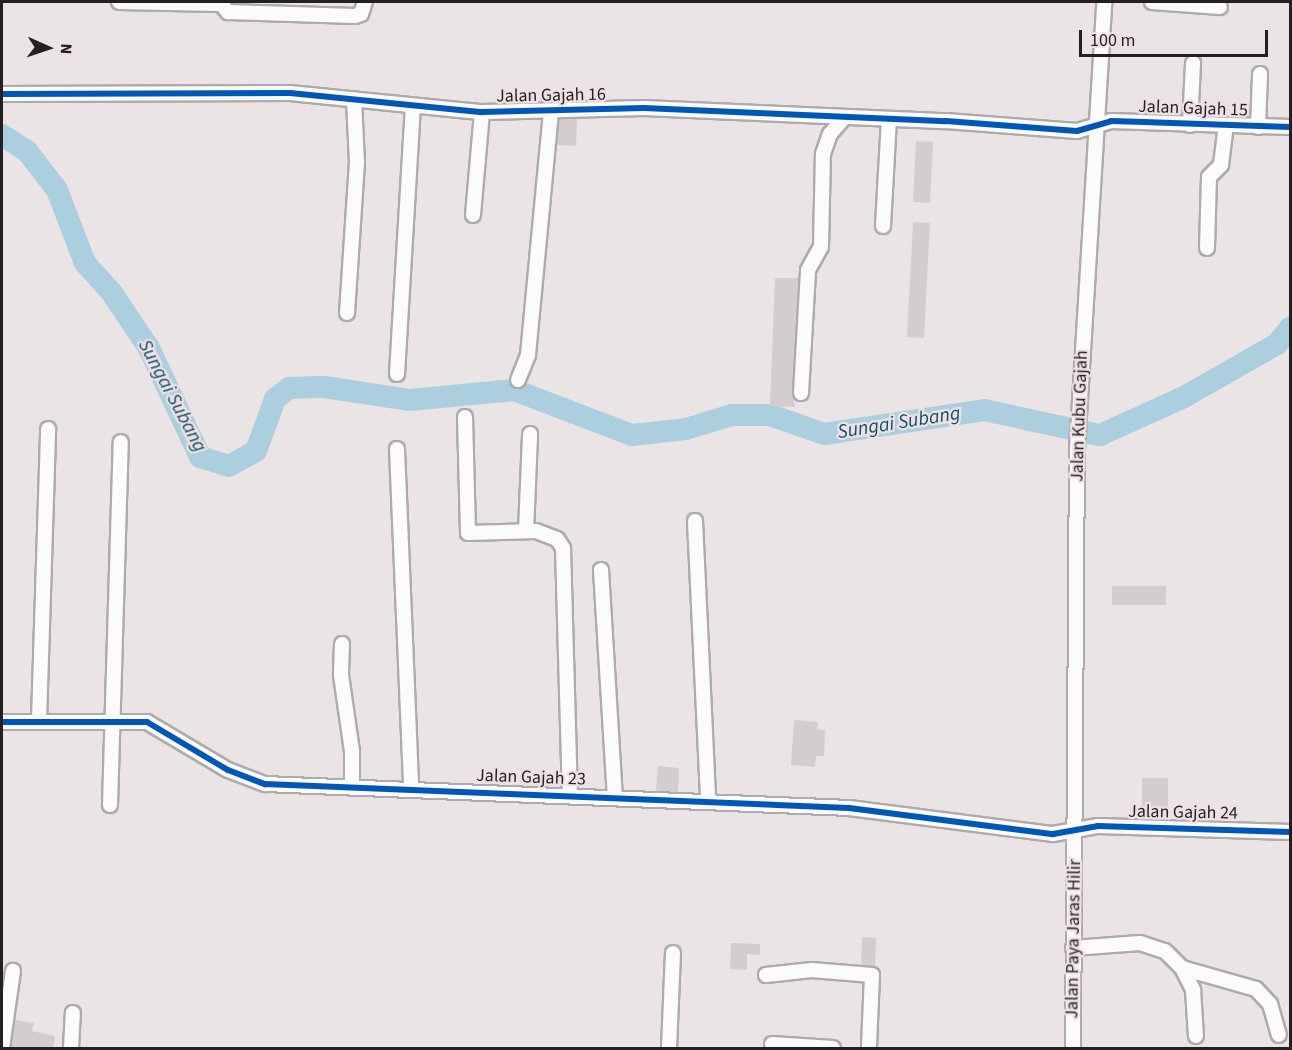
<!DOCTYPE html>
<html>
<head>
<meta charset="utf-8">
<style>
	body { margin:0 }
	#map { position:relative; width:1292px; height:1050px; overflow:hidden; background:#eae4e5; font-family:"Source Sans 3",sans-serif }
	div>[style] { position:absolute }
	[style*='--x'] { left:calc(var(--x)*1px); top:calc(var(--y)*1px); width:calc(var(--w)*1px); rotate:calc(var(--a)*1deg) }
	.river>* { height:22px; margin:-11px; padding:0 11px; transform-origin:11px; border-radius:11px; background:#accfdf }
	.building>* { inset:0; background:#d3cdce }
	.roads { filter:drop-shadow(2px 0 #afaaab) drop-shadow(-2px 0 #afaaab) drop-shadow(0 2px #afaaab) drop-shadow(0 -2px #afaaab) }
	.minor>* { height:14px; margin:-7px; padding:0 7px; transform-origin:7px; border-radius:7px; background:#fcfbfb }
	.cycleway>* { height:6px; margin:-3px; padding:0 3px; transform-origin:3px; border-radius:3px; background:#0057b8 }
	span { translate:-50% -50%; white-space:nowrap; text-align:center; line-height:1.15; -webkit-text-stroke:4.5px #eee0e3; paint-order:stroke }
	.street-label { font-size:18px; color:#241f20 }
	.water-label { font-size:20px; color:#0c5369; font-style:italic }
	.frame { position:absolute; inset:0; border:3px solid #241f20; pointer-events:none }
	.north { position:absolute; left:18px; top:18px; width:60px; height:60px; -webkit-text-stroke:4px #eee0e3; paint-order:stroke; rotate:93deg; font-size:16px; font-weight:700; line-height:24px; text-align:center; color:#241f20 }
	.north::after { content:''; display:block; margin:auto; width:21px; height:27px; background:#241f20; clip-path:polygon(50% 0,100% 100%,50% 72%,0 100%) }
	.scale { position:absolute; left:1079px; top:30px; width:189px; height:27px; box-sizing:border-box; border:3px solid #241f20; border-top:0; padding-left:8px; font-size:18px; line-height:21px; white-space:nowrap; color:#241f20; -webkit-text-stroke:4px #eee0e3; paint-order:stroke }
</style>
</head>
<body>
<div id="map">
	<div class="river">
		<i style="--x:2;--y:135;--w:30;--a:33"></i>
		<i style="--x:27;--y:151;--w:49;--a:52.4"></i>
		<i style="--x:57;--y:190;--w:78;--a:69"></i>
		<i style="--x:85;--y:263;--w:40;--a:48"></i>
		<i style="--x:112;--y:293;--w:66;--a:56.1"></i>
		<i style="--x:149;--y:348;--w:120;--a:64.9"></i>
		<i style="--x:200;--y:457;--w:30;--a:17"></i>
		<i style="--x:229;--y:466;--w:31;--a:-29"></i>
		<i style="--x:256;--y:451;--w:55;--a:-69.9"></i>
		<i style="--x:275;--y:399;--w:18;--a:-38"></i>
		<i style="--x:289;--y:388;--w:35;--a:-2"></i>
		<i style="--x:324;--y:387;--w:87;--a:8.6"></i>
		<i style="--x:410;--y:400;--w:104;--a:-5.5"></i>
		<i style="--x:514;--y:390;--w:126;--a:20.9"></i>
		<i style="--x:632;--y:435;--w:54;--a:-6.3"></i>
		<i style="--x:686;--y:429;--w:48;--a:-16.9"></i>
		<i style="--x:732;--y:415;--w:38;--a:0"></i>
		<i style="--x:770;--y:415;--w:57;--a:19.4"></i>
		<i style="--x:824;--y:434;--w:162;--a:-8.5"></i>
		<i style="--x:984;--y:410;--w:119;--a:12.2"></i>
		<i style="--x:1100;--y:435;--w:92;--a:-24.3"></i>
		<i style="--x:1184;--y:397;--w:107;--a:-29.7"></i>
		<i style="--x:1277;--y:344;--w:21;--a:-51"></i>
	</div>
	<div class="building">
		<i style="clip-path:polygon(559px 119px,577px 119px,576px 146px,557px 145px)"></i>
		<i style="clip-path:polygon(916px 141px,933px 142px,930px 203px,913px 202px)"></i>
		<i style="clip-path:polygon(913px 222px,930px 223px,924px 338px,907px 337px)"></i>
		<i style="clip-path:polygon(775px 278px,799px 278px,792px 392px,795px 407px,770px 406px)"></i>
		<i style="clip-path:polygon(1112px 586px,1166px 586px,1166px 605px,1112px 605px)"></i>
		<i style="clip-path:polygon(794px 720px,818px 722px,817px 729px,825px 730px,824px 756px,816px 756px,815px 767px,791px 765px)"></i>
		<i style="clip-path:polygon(658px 766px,679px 768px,678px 792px,656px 791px)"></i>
		<i style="clip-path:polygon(1142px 778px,1168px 778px,1168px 810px,1142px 810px)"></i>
		<i style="clip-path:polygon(862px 937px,876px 938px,875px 967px,861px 965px)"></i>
		<i style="clip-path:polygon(731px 943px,760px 944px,760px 955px,747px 954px,747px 970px,730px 969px)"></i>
		<i style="clip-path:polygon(15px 1020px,34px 1023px,32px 1031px,55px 1036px,53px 1048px,11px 1048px)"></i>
	</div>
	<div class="roads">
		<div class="minor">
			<i style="--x:119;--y:2;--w:102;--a:1.1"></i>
			<i style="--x:1152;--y:2;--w:68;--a:4.2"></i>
			<i style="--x:221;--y:4;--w:11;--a:49"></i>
			<i style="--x:228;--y:12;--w:127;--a:1.8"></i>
			<i style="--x:355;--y:16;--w:6;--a:-18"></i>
			<i style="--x:361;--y:14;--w:13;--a:-72"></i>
			<i style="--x:2;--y:94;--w:288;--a:-0.2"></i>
			<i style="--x:290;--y:93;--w:193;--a:5.7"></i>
			<i style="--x:482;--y:112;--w:162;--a:-1.4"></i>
			<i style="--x:644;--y:108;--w:302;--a:2.5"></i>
			<i style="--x:946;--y:121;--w:131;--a:4.4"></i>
			<i style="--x:1077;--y:131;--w:35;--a:-16"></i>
			<i style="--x:1111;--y:121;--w:179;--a:1.9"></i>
			<i style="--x:1190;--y:125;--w:62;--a:-87.2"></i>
			<i style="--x:1258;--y:127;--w:53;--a:-87.8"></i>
			<i style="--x:473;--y:215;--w:103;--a:-85"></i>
			<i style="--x:883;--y:226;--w:106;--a:-86.8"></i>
			<i style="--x:1207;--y:248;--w:71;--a:-88.4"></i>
			<i style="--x:1209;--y:177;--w:17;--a:-45"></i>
			<i style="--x:1221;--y:165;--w:39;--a:-83"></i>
			<i style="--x:347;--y:313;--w:150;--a:-86.2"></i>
			<i style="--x:357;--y:163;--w:64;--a:-92.7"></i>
			<i style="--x:397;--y:374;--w:266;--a:-86.6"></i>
			<i style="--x:518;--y:380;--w:27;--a:-68"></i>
			<i style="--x:528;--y:355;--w:245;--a:-84.6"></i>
			<i style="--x:801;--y:393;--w:123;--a:-86.7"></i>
			<i style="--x:808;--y:270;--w:26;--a:-61"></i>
			<i style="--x:821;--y:247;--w:93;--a:-88.8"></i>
			<i style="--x:823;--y:154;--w:21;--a:-71"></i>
			<i style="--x:830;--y:134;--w:21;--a:-49"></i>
			<i style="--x:465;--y:417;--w:116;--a:88.5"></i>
			<i style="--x:468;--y:533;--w:68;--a:-1.7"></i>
			<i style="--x:536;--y:531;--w:22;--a:21"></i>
			<i style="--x:557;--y:539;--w:11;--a:56"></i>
			<i style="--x:563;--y:548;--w:246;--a:88.4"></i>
			<i style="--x:397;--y:449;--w:341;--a:87.6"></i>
			<i style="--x:695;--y:521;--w:280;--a:87.3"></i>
			<i style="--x:526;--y:531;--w:97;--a:-87.6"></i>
			<i style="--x:601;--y:570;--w:226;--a:86.5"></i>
			<i style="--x:342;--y:644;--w:31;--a:92"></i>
			<i style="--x:341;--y:675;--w:77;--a:81.8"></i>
			<i style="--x:352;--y:751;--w:37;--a:90"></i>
			<i style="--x:39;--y:721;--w:292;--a:-88.2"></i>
			<i style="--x:2;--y:722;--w:145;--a:0"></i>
			<i style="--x:147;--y:722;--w:94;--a:30.7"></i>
			<i style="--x:228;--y:770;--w:40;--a:21"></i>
			<i style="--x:265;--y:784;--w:584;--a:2.35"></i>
			<i style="--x:849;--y:808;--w:206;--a:7.3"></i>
			<i style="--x:1053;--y:834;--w:46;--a:-10.1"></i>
			<i style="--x:1098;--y:826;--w:192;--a:1.8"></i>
			<i style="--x:110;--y:805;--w:363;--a:-88.3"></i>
			<i style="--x:1073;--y:948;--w:67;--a:-4.3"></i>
			<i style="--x:1140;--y:943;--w:26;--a:18"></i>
			<i style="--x:1165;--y:951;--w:24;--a:45"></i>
			<i style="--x:1182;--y:968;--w:25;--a:63"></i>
			<i style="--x:1193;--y:990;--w:46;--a:86.3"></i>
			<i style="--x:1182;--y:968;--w:77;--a:15.8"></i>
			<i style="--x:1256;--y:989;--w:21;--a:47"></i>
			<i style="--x:1270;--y:1004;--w:32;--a:74"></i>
			<i style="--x:766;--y:975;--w:46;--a:-6.2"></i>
			<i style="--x:812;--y:970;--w:60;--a:4.8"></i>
			<i style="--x:872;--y:975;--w:73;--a:92.4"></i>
			<i style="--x:772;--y:1044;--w:61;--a:3.8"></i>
			<i style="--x:2;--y:1048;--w:78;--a:-81.9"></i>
			<i style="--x:71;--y:1048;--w:35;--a:-87"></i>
			<i style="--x:669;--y:1048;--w:95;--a:-87.6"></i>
			<i style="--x:1073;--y:1048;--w:599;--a:-89.62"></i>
			<i style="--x:1077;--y:449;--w:448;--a:-86.5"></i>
		</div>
	</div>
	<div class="cycleway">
		<i style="--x:2;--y:94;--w:288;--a:-0.2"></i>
		<i style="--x:290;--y:93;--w:193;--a:5.7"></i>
		<i style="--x:482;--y:112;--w:162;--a:-1.4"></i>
		<i style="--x:644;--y:108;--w:302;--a:2.5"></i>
		<i style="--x:946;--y:121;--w:131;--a:4.4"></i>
		<i style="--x:1077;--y:131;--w:35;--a:-16"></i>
		<i style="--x:1111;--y:121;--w:179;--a:1.9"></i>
		<i style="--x:2;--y:722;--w:145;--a:0"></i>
		<i style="--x:147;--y:722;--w:94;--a:30.7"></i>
		<i style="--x:228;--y:770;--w:40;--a:21"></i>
		<i style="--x:265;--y:784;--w:584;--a:2.35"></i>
		<i style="--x:849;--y:808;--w:206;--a:7.3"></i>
		<i style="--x:1053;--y:834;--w:46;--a:-10.1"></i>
		<i style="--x:1098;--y:826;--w:192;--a:1.8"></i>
	</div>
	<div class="street-label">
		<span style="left:551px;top:96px;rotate:-1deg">Jalan Gajah 16</span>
		<span style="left:1193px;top:109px;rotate:2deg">Jalan Gajah 15</span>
		<span style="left:1080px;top:416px;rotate:-88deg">Jalan Kubu Gajah</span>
		<span style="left:531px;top:778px;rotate:2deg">Jalan Gajah 23</span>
		<span style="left:1183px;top:813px;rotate:1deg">Jalan Gajah 24</span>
		<span style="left:1074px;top:939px;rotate:-89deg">Jalan Paya Jaras Hilir</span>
	</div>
	<div class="water-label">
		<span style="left:172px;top:396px;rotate:62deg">Sungai Subang</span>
		<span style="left:899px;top:423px;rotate:-9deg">Sungai Subang</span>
	</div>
	<div class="frame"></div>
	<div class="north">N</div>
	<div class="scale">100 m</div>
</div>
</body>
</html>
